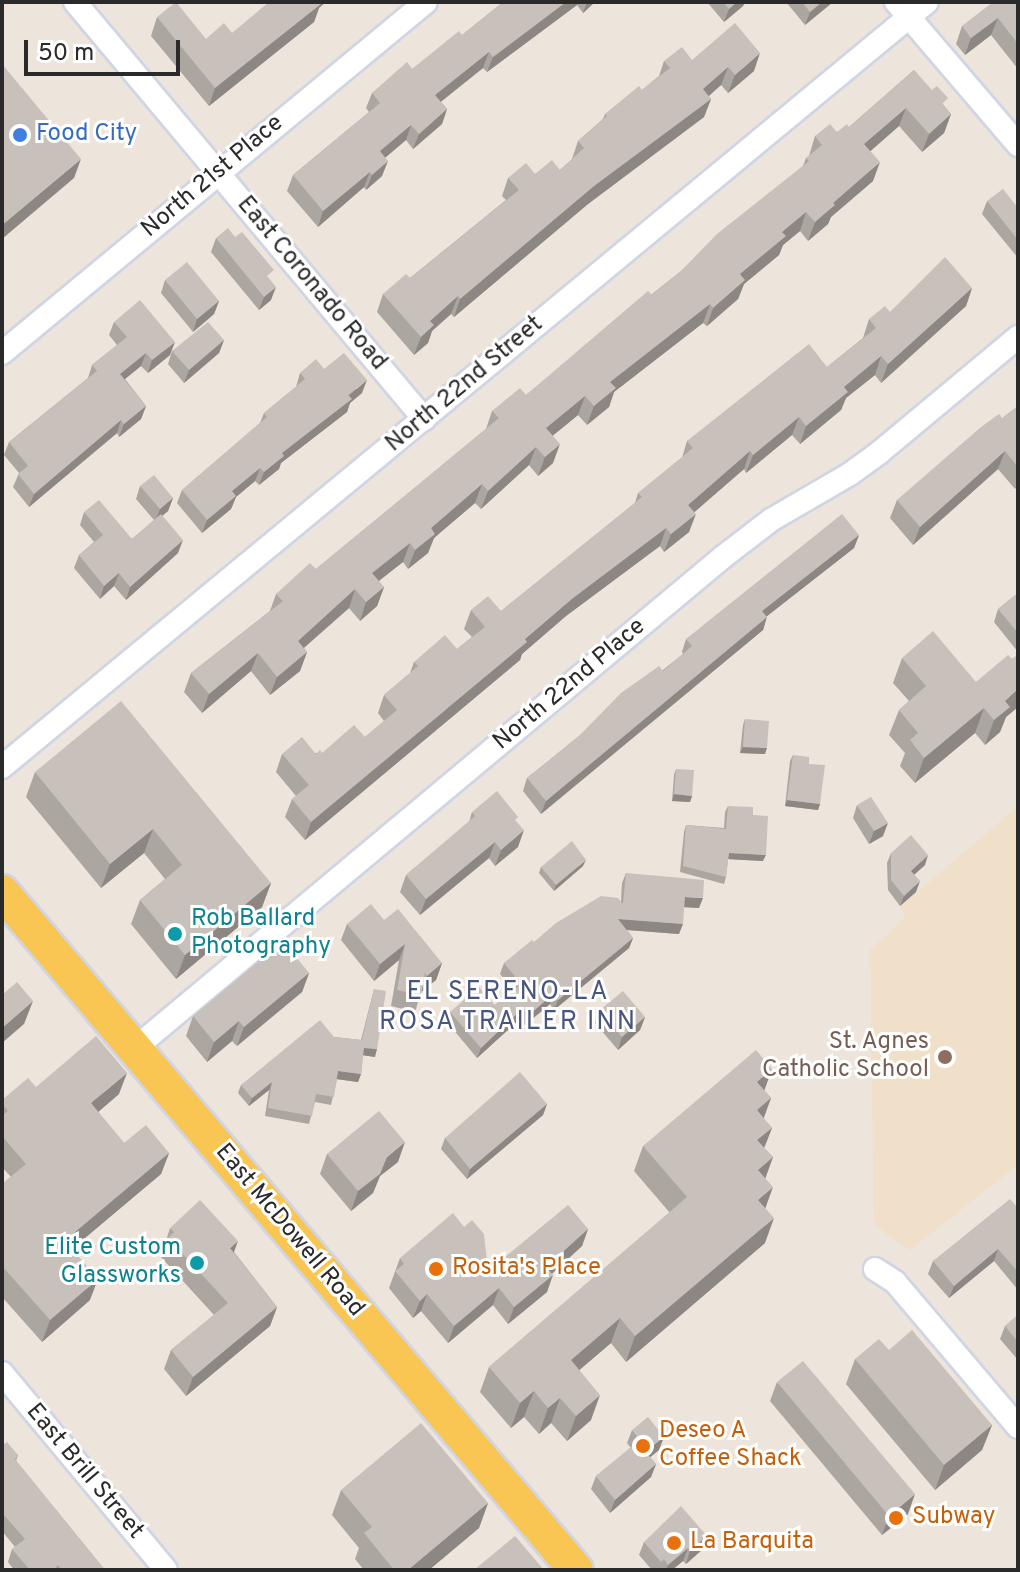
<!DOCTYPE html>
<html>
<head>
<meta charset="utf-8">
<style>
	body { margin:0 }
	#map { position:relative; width:1020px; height:1572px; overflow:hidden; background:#ede4db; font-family:Overpass,sans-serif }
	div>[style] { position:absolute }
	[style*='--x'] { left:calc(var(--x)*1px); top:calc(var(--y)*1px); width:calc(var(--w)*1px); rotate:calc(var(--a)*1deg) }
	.education>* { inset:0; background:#f0e0c9 }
	.roads { filter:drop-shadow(2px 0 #d0d5e4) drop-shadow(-2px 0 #d0d5e4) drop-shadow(0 2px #d0d5e4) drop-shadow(0 -2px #d0d5e4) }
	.minor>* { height:22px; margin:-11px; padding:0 11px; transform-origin:11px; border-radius:11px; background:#fff }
	.primary>* { height:34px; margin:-17px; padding:0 17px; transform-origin:17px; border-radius:17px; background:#f9c654 }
	.wall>* { inset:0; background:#aca6a1 }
	.shaded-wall>* { inset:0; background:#8c8783 }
	.building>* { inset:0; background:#c8c1bb }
	.dots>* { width:22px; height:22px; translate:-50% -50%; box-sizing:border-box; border:4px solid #fff; border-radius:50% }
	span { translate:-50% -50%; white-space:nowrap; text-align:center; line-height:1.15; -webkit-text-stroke:6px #fff; paint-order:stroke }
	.shop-label { font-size:24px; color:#366cbe }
	.left { translate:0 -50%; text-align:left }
	.street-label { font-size:24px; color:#2a2a2a }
	.culture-label { font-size:24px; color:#0d838f }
	.right { translate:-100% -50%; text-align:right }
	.education-label { font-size:24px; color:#785e54 }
	.food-label { font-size:24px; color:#c56008 }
	.neighbourhood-label { font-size:26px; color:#48557d; letter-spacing:2px }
	.frame { position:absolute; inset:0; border:4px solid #2a2a2a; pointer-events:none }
	.scale { position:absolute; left:24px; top:40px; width:156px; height:36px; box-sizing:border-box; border:4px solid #2a2a2a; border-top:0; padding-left:10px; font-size:24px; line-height:28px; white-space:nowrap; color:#2a2a2a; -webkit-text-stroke:6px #fff; paint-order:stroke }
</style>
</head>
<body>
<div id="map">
	<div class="education">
		<i style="clip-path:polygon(1018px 806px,1018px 1165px,910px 1250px,874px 1225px,870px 950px,905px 918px,901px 906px)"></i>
	</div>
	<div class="roads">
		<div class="minor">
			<i style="--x:75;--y:2;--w:544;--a:50.07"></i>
			<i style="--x:896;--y:2;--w:188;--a:49.5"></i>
			<i style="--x:2;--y:353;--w:550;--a:-39.62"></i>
			<i style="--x:2;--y:767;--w:1200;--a:-39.59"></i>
			<i style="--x:134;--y:1049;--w:767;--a:-39.87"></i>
			<i style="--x:723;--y:557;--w:61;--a:-37.6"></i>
			<i style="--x:771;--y:520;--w:91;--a:-30.2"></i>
			<i style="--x:850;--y:474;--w:37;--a:-36"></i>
			<i style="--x:880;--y:452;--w:180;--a:-39.8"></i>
			<i style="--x:875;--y:1269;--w:24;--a:33"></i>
			<i style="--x:895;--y:1282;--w:190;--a:49.7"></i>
			<i style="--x:2;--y:1373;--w:256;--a:50.2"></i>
		</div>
		<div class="primary">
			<i style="--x:2;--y:892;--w:888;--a:49.75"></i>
		</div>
	</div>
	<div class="wall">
		<i style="clip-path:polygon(503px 2px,595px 2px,583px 13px,577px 5px,487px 72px,483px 68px,441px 102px,447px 109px,442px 124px,413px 149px,406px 140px,385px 158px,382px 176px,366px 190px,364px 187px,318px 227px,287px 191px,293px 175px,369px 112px,366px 108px,372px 93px,412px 69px,462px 35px)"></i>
		<i style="clip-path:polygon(707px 2px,745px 2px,743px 6px,724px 22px)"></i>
		<i style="clip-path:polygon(786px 2px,833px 2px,805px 25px)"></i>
		<i style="clip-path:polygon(1018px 2px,1018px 69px,991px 35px,965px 55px,956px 44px,962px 26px)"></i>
		<i style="clip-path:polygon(319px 8px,314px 22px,209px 106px,151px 36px,157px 17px,206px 39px,232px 33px)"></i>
		<i style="clip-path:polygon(692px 60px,754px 71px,728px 93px,721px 85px,709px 96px,711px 99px,704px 117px,588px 204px,454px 317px,451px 314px,432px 331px,428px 343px,414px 355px,377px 312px,383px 294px,410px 278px,506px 200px,502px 196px,508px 178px,560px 170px,572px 159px,578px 141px,603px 119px,605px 114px,642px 90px,659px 76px,664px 61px)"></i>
		<i style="clip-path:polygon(914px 70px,951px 114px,944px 133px,922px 152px,899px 126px,870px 151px,873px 181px,831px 217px,828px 224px,808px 241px,800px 231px,783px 245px,779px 255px,744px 284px,738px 299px,707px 326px,703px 323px,614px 392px,609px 407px,587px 425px,578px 415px,552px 436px,553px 463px,538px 476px,529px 465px,481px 509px,475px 503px,434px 538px,428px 553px,408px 569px,403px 562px,378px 581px,384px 587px,377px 606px,360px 621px,349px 608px,304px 648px,307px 652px,300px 671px,270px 695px,251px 671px,202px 713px,184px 692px,191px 673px,270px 611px,276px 594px,316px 569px,486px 429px,492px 411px,526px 395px,681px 271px,803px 166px,806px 158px,809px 156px,815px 136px,837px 132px,849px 127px)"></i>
		<i style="clip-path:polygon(987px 201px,1018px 208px,1018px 258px,982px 214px)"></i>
		<i style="clip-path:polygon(216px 238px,270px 280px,271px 300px,259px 310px,211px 252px)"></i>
		<i style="clip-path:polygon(165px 280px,219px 301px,214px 314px,193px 332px,161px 293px)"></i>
		<i style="clip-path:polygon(972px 288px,966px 306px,881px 383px,875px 375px,846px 398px,841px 410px,800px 444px,792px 435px,746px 473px,744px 469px,694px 512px,689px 532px,664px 552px,660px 546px,566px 616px,522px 654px,520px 660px,305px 840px,285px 817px,292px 799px,296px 796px,276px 772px,282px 754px,322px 753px,365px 737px,384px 721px,378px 713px,384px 695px,410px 673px,414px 662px,457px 649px,472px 637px,464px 629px,471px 610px,501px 611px,635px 503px,638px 493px,682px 458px,687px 441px,827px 367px,863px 338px,869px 319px,890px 312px)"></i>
		<i style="clip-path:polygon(114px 322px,170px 355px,148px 373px,141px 366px,125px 379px,146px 406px,141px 419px,119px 437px,117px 433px,29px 507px,13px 487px,19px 473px,4px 455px,9px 442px,88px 378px,92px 365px,117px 345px,109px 335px)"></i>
		<i style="clip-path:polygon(224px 340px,219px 353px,184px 383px,168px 364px,172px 351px)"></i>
		<i style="clip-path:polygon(324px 369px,362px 393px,350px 403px,347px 412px,281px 463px,279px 469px,259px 485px,255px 481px,236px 497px,231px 509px,202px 533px,177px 503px,182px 490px,260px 423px,264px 413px,296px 387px,300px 373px)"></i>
		<i style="clip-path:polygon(1018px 406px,1018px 486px,1015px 489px,998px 469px,913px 545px,890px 518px,897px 500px)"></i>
		<i style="clip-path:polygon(140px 486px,173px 498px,168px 511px,162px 516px,178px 553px,126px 600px,114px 586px,100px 599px,74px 568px,79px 555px,94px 542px,80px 525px,84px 512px,132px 539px,154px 520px,136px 499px)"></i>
		<i style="clip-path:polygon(859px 535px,854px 548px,767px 616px,763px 630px,541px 814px,523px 791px,527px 778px,683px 654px,682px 652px,686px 639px)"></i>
		<i style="clip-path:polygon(1018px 593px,1018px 652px,994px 622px,998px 609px)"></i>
		<i style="clip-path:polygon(1018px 655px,1018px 707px,1006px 717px,1000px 732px,985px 745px,975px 733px,915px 783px,900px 766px,905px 753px,889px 735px,899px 710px,909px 701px,893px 683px,902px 658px,976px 682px)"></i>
		<i style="clip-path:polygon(745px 719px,765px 754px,740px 753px,743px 725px)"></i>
		<i style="clip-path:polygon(793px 755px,809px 764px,820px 804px,818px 810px,785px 806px,790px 761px)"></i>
		<i style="clip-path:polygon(676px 769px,692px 796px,690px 802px,672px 801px,674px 775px)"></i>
		<i style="clip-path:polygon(35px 772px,271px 883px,262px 907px,176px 979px,131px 924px,140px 900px,165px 879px,144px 853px,101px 888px,26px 797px)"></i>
		<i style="clip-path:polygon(857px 805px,883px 836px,869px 844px,853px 818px)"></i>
		<i style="clip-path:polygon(728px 806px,753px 815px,763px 861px,728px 859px,726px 877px,724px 884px,680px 872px,684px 832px,686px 825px,724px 828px,725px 812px)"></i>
		<i style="clip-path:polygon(472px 812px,518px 847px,495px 866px,489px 858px,420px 915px,400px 892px,406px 875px,469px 822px)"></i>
		<i style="clip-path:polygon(891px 853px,925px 865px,914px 875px,916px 892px,900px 906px,888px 890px,887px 863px)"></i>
		<i style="clip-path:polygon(583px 866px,554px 891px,539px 873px,541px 867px)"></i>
		<i style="clip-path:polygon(626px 873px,699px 908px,684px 907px,679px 934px,627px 930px,633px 938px,629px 948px,554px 1010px,550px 1004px,525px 1025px,520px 1019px,477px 1058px,447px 1022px,450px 1012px,495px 1005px,514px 990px,500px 974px,504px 963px,534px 942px,621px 901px,622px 883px)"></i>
		<i style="clip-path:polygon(384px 920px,442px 963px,436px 980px,421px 992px,415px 1012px,391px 1006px,399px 960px,374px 981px,341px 940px,347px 924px)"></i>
		<i style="clip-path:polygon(309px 973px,302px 992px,237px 1046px,232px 1041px,207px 1062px,186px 1036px,193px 1016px)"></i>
		<i style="clip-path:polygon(374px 989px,375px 1057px,363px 1055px,361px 1074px,358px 1082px,337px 1079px,331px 1105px,315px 1102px,309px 1124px,265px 1116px,269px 1090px,249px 1106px,238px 1093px,241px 1085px,334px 1037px,361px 1040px)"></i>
		<i style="clip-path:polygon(600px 1010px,645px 1017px,640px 1030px,618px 1050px,595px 1023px)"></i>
		<i style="clip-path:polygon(772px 1069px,764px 1090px,771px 1098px,763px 1118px,772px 1128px,764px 1148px,773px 1157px,765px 1178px,765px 1243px,626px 1362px,611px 1343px,579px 1370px,591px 1420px,567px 1441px,551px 1423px,539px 1434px,524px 1417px,511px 1428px,480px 1392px,489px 1367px,670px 1213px,634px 1171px,643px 1146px)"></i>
		<i style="clip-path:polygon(36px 1087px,119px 1094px,98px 1112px,124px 1143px,169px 1153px,161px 1174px,72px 1249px,90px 1300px,42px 1342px,2px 1297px,2px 1184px,11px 1177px,2px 1167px,2px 1100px)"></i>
		<i style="clip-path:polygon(547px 1104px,543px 1115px,467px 1179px,441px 1149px,445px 1138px)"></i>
		<i style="clip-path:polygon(327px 1154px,398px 1162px,380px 1176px,373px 1193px,351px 1211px,320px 1174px)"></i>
		<i style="clip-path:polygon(1018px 1208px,1018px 1290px,994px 1261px,949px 1298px,928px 1274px,933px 1261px)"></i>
		<i style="clip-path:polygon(170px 1228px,234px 1252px,277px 1307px,270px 1326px,186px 1396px,164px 1369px,171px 1350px,214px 1315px,161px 1257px)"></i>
		<i style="clip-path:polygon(588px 1229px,582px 1246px,552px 1274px,547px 1292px,508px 1324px,493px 1305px,448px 1343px,421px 1311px,413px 1318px,389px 1288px,400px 1258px,488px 1271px)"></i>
		<i style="clip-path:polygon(1018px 1315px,1018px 1360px,1000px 1339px,1005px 1326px)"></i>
		<i style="clip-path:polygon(889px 1350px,992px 1425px,982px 1450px,935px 1490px,846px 1384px,855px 1359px)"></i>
		<i style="clip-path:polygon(777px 1382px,908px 1514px,882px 1535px,770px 1401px)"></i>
		<i style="clip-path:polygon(632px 1430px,659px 1450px,650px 1457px,656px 1464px,651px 1477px,610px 1513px,591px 1489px,596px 1476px,631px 1448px,627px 1443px)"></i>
		<i style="clip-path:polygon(2px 1446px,18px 1455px,16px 1461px,105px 1570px,14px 1570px,8px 1562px,12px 1549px,15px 1547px,2px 1531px)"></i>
		<i style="clip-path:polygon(341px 1490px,488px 1503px,479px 1528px,429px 1570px,364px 1570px,355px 1559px,359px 1548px,332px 1515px)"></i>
		<i style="clip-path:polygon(707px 1536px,703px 1549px,686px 1564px,683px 1561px,672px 1570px,652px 1570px,639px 1555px,644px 1542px)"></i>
	</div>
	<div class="shaded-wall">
		<i style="clip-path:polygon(315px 2px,326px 2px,319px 8px,314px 22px,209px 106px,215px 88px)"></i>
		<i style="clip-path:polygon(566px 2px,578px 2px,577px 5px,487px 72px,493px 57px)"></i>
		<i style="clip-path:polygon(587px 2px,595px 2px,583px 13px)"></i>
		<i style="clip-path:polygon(737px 2px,745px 2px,743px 6px,724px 22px,729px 9px)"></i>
		<i style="clip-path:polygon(822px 2px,833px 2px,805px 25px,810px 12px)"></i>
		<i style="clip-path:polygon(998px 18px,991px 35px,965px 55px,971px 38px)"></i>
		<i style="clip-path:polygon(489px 52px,483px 68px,430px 110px,435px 95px)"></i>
		<i style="clip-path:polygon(760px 53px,754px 71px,728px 93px,735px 75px)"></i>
		<i style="clip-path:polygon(728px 67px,721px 85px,696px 107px,703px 89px)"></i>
		<i style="clip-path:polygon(711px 99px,704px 117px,588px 204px,454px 317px,460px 299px,594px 186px)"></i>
		<i style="clip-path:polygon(906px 108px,899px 126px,857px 163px,864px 144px)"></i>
		<i style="clip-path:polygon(447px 109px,442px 124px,413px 149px,419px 134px)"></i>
		<i style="clip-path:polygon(951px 114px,944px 133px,922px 152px,929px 134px)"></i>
		<i style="clip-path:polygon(411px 125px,406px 140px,374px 167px,380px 151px)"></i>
		<i style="clip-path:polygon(81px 159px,74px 178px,2px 239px,2px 225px)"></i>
		<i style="clip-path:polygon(388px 161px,382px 176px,366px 190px,372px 175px)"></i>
		<i style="clip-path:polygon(880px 162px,873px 181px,831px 217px,828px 224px,808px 241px,815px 222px,833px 203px)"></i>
		<i style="clip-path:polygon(370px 172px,364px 187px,318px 227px,323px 211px)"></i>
		<i style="clip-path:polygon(806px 212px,800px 231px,783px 245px,779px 255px,744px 284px,738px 299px,707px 326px,713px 308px,740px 274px,782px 232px)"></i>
		<i style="clip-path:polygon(276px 287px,271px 300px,259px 310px,264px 297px)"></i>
		<i style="clip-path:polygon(972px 288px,966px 306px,881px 383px,888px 364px)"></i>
		<i style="clip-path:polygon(458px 296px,451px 314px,432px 331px,428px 343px,414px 355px,421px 337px,430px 321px)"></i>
		<i style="clip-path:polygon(219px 301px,214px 314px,193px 332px,197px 319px)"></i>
		<i style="clip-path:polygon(710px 304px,703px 323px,614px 392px,609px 407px,587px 425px,594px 406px,610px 382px)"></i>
		<i style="clip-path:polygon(224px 340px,219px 353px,184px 383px,189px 370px)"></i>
		<i style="clip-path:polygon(175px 342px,170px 355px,148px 373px,152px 360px)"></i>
		<i style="clip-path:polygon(146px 353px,141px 366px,115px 387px,120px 374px)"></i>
		<i style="clip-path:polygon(881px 356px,875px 375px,846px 398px,841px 410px,800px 444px,806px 426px,844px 387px)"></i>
		<i style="clip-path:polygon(367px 380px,362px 393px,350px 403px,347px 412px,281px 463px,279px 469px,259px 485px,264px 472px,282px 453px)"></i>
		<i style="clip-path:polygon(585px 396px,578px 415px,539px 447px,546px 428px)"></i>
		<i style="clip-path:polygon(146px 406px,141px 419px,119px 437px,124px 424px)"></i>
		<i style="clip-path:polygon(799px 417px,792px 435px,746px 473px,753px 455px)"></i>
		<i style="clip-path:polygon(121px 420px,117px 433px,29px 507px,34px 494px)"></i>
		<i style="clip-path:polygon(560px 444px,553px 463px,538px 476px,545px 457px)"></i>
		<i style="clip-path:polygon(536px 447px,529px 465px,481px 509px,488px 491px)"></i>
		<i style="clip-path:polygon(750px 451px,744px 469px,682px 523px,688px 505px)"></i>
		<i style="clip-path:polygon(1005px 451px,998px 469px,913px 545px,920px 527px)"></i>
		<i style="clip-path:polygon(260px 468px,255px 481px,236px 497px,231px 509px,202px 533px,207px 520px,232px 491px)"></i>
		<i style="clip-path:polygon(482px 484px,475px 503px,434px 538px,428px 553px,408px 569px,415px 550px,431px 528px)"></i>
		<i style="clip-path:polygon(173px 498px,168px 511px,155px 522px,160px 509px)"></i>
		<i style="clip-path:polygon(696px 514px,689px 532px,664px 552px,671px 534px)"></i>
		<i style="clip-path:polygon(666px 528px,660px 546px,566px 616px,522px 654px,520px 660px,305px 840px,311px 822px,573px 598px)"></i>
		<i style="clip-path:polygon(859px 535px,854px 548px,757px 624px,762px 611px)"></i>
		<i style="clip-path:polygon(183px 540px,178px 553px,126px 600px,130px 587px)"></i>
		<i style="clip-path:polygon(410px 543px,403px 562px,365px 592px,372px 573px)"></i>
		<i style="clip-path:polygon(119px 573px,114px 586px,100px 599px,104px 586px)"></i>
		<i style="clip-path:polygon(384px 587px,377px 606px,360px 621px,366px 602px)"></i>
		<i style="clip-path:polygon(355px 589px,349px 608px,291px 659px,298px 641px)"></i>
		<i style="clip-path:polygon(767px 617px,763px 630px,541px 814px,546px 801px)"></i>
		<i style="clip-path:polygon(307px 652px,300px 671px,270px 695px,277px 677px)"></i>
		<i style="clip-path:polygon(258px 653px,251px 671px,202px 713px,209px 694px)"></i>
		<i style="clip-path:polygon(1018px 689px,1018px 707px,1006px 717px,1000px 732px,985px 745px,994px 720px,1005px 701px)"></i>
		<i style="clip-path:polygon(984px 708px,975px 733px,915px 783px,924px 758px)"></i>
		<i style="clip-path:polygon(743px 747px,767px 748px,765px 754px,740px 753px)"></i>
		<i style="clip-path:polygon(674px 794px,692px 796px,690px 802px,672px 801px)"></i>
		<i style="clip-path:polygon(787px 800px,820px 804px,818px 810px,785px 806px)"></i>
		<i style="clip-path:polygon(888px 823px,883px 836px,869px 844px,874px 831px)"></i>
		<i style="clip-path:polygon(153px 829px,144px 853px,101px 888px,110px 864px)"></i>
		<i style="clip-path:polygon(524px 830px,518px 847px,495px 866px,501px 850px)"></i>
		<i style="clip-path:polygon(495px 842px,489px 858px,420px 915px,426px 899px)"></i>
		<i style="clip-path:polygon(729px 853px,766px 855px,763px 861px,726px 859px)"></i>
		<i style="clip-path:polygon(928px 855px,925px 865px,907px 881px,911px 871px)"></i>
		<i style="clip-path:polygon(586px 860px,583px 866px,554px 891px,556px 885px)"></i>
		<i style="clip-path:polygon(920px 881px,916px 892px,900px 906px,904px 896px)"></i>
		<i style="clip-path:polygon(271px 883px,262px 907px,176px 979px,185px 955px)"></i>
		<i style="clip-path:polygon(685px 897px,703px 898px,699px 908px,681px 907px)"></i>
		<i style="clip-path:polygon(618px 919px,683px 924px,679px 934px,614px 929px)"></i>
		<i style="clip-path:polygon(633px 938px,629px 948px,554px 1010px,558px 1000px)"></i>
		<i style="clip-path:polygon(405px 944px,399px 960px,374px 981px,380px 964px)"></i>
		<i style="clip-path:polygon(442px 963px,436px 980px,421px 992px,427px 976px)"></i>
		<i style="clip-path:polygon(309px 973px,302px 992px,237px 1046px,244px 1027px)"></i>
		<i style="clip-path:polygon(553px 994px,550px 1004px,525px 1025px,529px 1015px)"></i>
		<i style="clip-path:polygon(33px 1001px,24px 1024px,2px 1043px,2px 1028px)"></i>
		<i style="clip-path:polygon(523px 1008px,520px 1019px,477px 1058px,481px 1048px)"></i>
		<i style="clip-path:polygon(645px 1017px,640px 1030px,618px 1050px,622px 1037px)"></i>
		<i style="clip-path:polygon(239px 1021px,232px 1041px,207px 1062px,214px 1042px)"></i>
		<i style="clip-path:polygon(364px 1048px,377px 1049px,375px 1057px,361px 1055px)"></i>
		<i style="clip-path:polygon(772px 1069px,763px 1094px,757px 1082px)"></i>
		<i style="clip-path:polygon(338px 1071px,361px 1074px,358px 1082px,336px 1079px)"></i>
		<i style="clip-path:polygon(127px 1073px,119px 1094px,83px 1125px,91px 1103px)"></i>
		<i style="clip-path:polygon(272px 1082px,269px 1090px,249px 1106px,252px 1098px)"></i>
		<i style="clip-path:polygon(771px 1098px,762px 1123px,757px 1110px)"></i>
		<i style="clip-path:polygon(547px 1104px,543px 1115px,467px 1179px,470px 1169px)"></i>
		<i style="clip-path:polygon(772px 1128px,762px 1153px,757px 1140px)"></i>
		<i style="clip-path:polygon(405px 1142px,398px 1162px,380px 1176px,373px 1193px,351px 1211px,358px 1191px,387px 1157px)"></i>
		<i style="clip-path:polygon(169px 1153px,161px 1174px,67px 1253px,68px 1238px)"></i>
		<i style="clip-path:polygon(773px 1157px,764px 1182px,758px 1170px)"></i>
		<i style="clip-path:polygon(773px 1187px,764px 1212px,758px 1200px)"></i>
		<i style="clip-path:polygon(774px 1218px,765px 1243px,626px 1362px,635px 1336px)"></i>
		<i style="clip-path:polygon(588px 1229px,582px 1246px,540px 1284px,546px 1267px)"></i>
		<i style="clip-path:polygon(238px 1241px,231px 1260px,230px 1248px)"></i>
		<i style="clip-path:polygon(998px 1249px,994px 1261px,949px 1298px,954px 1286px)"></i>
		<i style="clip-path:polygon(553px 1275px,547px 1292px,508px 1324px,514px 1307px)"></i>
		<i style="clip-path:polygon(98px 1279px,90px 1300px,42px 1342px,50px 1320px)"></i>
		<i style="clip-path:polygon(499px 1288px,493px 1305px,448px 1343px,454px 1326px)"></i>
		<i style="clip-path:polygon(427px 1294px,421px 1311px,413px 1318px,420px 1301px)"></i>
		<i style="clip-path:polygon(277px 1307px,270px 1326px,186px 1396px,193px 1377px)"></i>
		<i style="clip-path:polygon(620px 1318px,611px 1343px,562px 1385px,571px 1360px)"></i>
		<i style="clip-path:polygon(534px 1391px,524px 1417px,511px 1428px,520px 1403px)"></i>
		<i style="clip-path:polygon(600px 1395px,591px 1420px,567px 1441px,576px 1416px)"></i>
		<i style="clip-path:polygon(560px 1398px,551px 1423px,539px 1434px,548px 1408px)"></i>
		<i style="clip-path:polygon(992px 1425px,982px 1450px,935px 1490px,944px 1465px)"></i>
		<i style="clip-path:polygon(664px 1437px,659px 1450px,643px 1463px,647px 1450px)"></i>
		<i style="clip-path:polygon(656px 1464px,651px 1477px,610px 1513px,615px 1500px)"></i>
		<i style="clip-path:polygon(915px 1494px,908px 1514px,882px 1535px,889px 1516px)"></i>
		<i style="clip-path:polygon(488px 1503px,479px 1528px,429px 1570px,408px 1570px)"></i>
		<i style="clip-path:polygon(707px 1536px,703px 1549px,686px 1564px,690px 1551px)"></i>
		<i style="clip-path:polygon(688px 1548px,683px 1561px,672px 1570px,666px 1570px,668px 1565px)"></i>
	</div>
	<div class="building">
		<i style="clip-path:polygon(176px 2px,206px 39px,224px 23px,232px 33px,269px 2px,319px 2px,321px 4px,215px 88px,157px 17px)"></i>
		<i style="clip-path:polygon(503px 2px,566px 2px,493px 57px,489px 52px,435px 95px,447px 109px,419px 134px,411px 125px,380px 151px,388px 161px,372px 175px,370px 172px,323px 211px,293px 175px,380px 103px,372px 93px,407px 62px,412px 69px,459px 31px,462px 35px)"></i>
		<i style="clip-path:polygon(723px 2px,737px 2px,729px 9px)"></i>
		<i style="clip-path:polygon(802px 2px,822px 2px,810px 12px)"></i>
		<i style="clip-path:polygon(993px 2px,1018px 2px,1018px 44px,998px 18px,971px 38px,962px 26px)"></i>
		<i style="clip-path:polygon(735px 23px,760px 53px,735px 75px,728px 67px,703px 89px,711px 99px,594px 186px,460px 299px,458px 296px,430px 321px,434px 325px,421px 337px,383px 294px,406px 274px,410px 278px,519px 190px,508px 178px,526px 163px,535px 174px,552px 160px,560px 170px,584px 148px,578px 141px,607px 116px,605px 114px,639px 86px,642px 90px,670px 68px,664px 61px,682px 47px,692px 60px)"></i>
		<i style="clip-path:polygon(2px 64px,81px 159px,2px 225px)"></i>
		<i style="clip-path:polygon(914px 70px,932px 90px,937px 86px,948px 98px,942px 104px,951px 114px,929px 134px,906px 108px,864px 144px,880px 162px,833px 203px,835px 205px,815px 222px,806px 212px,782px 232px,786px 236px,740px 274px,745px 280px,713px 308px,710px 304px,610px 382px,616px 388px,594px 406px,585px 396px,546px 428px,560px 444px,545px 457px,536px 447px,488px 491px,482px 484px,431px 528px,435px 534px,415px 550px,410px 543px,372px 573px,384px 587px,366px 602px,355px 589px,298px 641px,307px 652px,277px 677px,258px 653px,209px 694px,191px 673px,283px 601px,276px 594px,310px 563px,316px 569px,499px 418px,492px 411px,520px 388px,526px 395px,648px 291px,652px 295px,681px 271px,717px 234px,809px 161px,806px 158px,822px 145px,815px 136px,830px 124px,837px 132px,847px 124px,849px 127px)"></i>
		<i style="clip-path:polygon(1003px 189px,1018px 208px,1018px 240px,987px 201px)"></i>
		<i style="clip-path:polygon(228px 228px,235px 237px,242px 232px,274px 270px,267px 276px,276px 287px,264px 297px,216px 238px)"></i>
		<i style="clip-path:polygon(945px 257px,972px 288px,888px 364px,881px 356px,844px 387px,848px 392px,806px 426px,799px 417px,753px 455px,750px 451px,688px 505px,696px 514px,671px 534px,666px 528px,573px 598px,525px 639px,527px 642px,311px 822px,292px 799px,309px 785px,282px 754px,302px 737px,316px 754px,320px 750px,322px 753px,354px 725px,365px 737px,397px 710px,384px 695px,418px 666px,414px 662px,445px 635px,457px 649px,485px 627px,471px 610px,488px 596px,501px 611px,642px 497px,638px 493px,693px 448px,687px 441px,809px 344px,827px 367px,876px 328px,869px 319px,885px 306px,890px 312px)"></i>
		<i style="clip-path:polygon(187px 262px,219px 301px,197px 319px,165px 280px)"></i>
		<i style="clip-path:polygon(140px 300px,175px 342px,152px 360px,146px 353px,120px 374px,146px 406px,124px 424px,121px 420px,34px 494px,18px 474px,28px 466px,9px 442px,97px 371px,92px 365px,127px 337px,114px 322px)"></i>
		<i style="clip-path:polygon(208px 322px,224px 340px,189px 370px,172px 351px)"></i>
		<i style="clip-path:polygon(344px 353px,367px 380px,348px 395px,352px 399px,282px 453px,284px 456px,264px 472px,260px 468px,232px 491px,236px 496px,207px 520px,182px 490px,267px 417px,264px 413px,305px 379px,300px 373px,316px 359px,324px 369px)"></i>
		<i style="clip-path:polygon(1018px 406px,1018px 467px,1005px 451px,920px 527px,897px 500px,981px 427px,999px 414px,1002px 418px)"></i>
		<i style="clip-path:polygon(154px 475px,173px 498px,160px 509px,140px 486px)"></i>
		<i style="clip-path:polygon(99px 500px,132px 539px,161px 514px,183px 540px,130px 587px,119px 573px,104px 586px,79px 555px,103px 535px,84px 512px)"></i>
		<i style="clip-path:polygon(842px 514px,859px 535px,762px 611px,767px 617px,546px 801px,527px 778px,581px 734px,621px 693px,659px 666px,663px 671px,692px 646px,686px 639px)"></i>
		<i style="clip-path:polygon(1018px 593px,1018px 633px,998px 609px)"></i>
		<i style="clip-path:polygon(933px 631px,976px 682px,1008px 655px,1012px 659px,1018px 655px,1018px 689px,1005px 701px,1010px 707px,994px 720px,984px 708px,924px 758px,910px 740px,918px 733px,899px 710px,926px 686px,902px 658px)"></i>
		<i style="clip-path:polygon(121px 701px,271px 883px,185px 955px,140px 900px,182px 865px,153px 829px,110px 864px,35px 772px)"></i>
		<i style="clip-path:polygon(745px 719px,769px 721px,767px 748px,743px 747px)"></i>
		<i style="clip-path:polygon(793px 755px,809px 757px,809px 764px,825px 765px,820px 804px,787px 800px)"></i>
		<i style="clip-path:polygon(676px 769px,694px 770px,692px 796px,674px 794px)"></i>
		<i style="clip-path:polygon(497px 791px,518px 817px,515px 820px,524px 830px,501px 850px,495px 842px,426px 899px,406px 875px,475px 816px,472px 812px)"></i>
		<i style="clip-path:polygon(871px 797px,888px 823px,874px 831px,857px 805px)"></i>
		<i style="clip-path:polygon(728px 806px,753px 807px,753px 815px,768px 816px,766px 855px,729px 853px,726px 877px,683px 866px,686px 825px,726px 829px)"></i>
		<i style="clip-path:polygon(911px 835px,928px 855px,911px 871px,920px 881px,904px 896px,891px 880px,891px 853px)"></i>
		<i style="clip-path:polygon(572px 841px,586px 860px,556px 885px,541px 867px)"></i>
		<i style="clip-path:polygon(626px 873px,704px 880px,703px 898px,685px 897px,683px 924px,618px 919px,633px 938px,558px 1000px,553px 994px,529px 1015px,523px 1008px,481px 1048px,450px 1012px,479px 987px,495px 1005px,521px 984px,504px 963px,532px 940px,534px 942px,556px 923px,601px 896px,618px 898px,623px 904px)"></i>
		<i style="clip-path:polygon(371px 904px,384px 920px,398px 909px,442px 963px,427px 976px,425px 973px,421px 995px,397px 990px,405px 944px,380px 964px,347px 924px)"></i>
		<i style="clip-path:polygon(283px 941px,309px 973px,244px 1027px,239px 1021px,214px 1042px,193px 1016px)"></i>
		<i style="clip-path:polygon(17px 982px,33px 1001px,2px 1028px,2px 995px)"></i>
		<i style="clip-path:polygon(374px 989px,386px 991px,377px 1049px,364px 1048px,361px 1074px,338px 1071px,334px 1097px,316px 1094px,312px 1116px,268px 1108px,272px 1082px,252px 1098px,241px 1085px,320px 1020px,334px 1037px,362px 1040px)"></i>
		<i style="clip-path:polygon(623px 991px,645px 1017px,622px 1037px,600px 1010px)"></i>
		<i style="clip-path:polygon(96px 1036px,127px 1073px,91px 1103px,124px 1143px,146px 1125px,169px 1153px,68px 1238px,72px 1242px,68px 1244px,98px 1279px,50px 1320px,2px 1266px,2px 1184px,26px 1164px,2px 1136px,2px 1116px,8px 1111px,2px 1104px,2px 1100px,28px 1078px,36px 1087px)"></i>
		<i style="clip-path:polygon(756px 1050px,772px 1069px,757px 1082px,771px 1098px,757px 1110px,772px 1128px,757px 1140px,773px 1157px,758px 1170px,773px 1187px,758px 1200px,774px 1218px,635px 1336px,620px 1318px,571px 1360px,600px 1395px,576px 1416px,560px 1398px,548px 1408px,534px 1391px,520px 1403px,489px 1367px,687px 1197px,643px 1146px)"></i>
		<i style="clip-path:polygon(520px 1072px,547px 1104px,470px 1169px,445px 1138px)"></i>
		<i style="clip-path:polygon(379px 1111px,405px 1142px,387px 1157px,380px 1174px,358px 1191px,327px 1154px)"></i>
		<i style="clip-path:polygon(1010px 1199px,1018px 1208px,1018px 1272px,998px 1249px,954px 1286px,933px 1261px)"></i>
		<i style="clip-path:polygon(200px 1200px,238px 1241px,230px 1248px,277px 1307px,193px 1377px,171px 1350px,228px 1303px,168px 1238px,174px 1232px,170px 1228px)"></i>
		<i style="clip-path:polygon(568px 1205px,588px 1229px,546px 1267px,553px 1275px,514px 1307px,499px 1288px,454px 1326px,427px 1294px,420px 1301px,395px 1271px,404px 1264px,400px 1258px,453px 1213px,464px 1227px,472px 1220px,484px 1234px,488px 1271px)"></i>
		<i style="clip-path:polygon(1018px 1315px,1018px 1342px,1005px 1326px)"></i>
		<i style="clip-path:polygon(912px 1330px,992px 1425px,944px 1465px,855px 1359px,879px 1339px,889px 1350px)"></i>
		<i style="clip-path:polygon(803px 1361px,915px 1494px,889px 1516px,777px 1382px)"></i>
		<i style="clip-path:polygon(648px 1417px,664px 1437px,647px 1450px,632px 1430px)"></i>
		<i style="clip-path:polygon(421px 1423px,488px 1503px,408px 1570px,394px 1570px,364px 1533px,372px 1527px,341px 1490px)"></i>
		<i style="clip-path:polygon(7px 1442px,18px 1455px,15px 1459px,105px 1570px,62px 1570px,58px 1565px,53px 1570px,30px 1570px,12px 1549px,25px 1539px,2px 1513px,2px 1446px)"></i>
		<i style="clip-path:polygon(637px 1442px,656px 1464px,615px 1500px,596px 1476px)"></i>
		<i style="clip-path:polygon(681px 1506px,707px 1536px,690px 1551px,688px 1548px,668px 1565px,664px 1559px,661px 1562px,644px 1542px)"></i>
		<i style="clip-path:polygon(515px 1536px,544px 1570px,474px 1570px)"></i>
	</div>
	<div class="dots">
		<i style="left:20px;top:135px;background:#3f7fe0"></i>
		<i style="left:175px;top:934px;background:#0f9aa8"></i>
		<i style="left:945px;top:1057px;background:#8d6e63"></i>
		<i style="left:197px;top:1263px;background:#0f9aa8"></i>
		<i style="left:436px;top:1269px;background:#e8710a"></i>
		<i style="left:643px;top:1446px;background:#e8710a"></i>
		<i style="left:896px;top:1518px;background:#e8710a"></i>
		<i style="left:674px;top:1543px;background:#e8710a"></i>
	</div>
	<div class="shop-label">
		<span class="left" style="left:36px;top:135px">Food City</span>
	</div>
	<div class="street-label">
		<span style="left:213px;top:177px;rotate:-40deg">North 21st Place</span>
		<span style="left:311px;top:284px;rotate:50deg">East Coronado Road</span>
		<span style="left:465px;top:385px;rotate:-40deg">North 22nd Street</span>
		<span style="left:570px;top:685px;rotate:-40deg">North 22nd Place</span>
		<span style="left:289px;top:1231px;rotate:50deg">East McDowell Road</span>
		<span style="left:84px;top:1472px;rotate:50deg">East Brill Street</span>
	</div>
	<div class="culture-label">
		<span class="left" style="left:191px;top:934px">Rob Ballard<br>Photography</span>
		<span class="right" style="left:181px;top:1263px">Elite Custom<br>Glassworks</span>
	</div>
	<div class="education-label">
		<span class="right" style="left:929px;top:1057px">St. Agnes<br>Catholic School</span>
	</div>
	<div class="food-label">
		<span class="left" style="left:452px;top:1269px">Rosita's Place</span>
		<span class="left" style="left:659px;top:1446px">Deseo A<br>Coffee Shack</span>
		<span class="left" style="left:912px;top:1518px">Subway</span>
		<span class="left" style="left:690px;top:1543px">La Barquita</span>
	</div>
	<div class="neighbourhood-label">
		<span style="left:508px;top:1008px">EL SERENO-LA<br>ROSA TRAILER INN</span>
	</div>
	<div class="frame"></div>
	<div class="scale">50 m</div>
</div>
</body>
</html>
